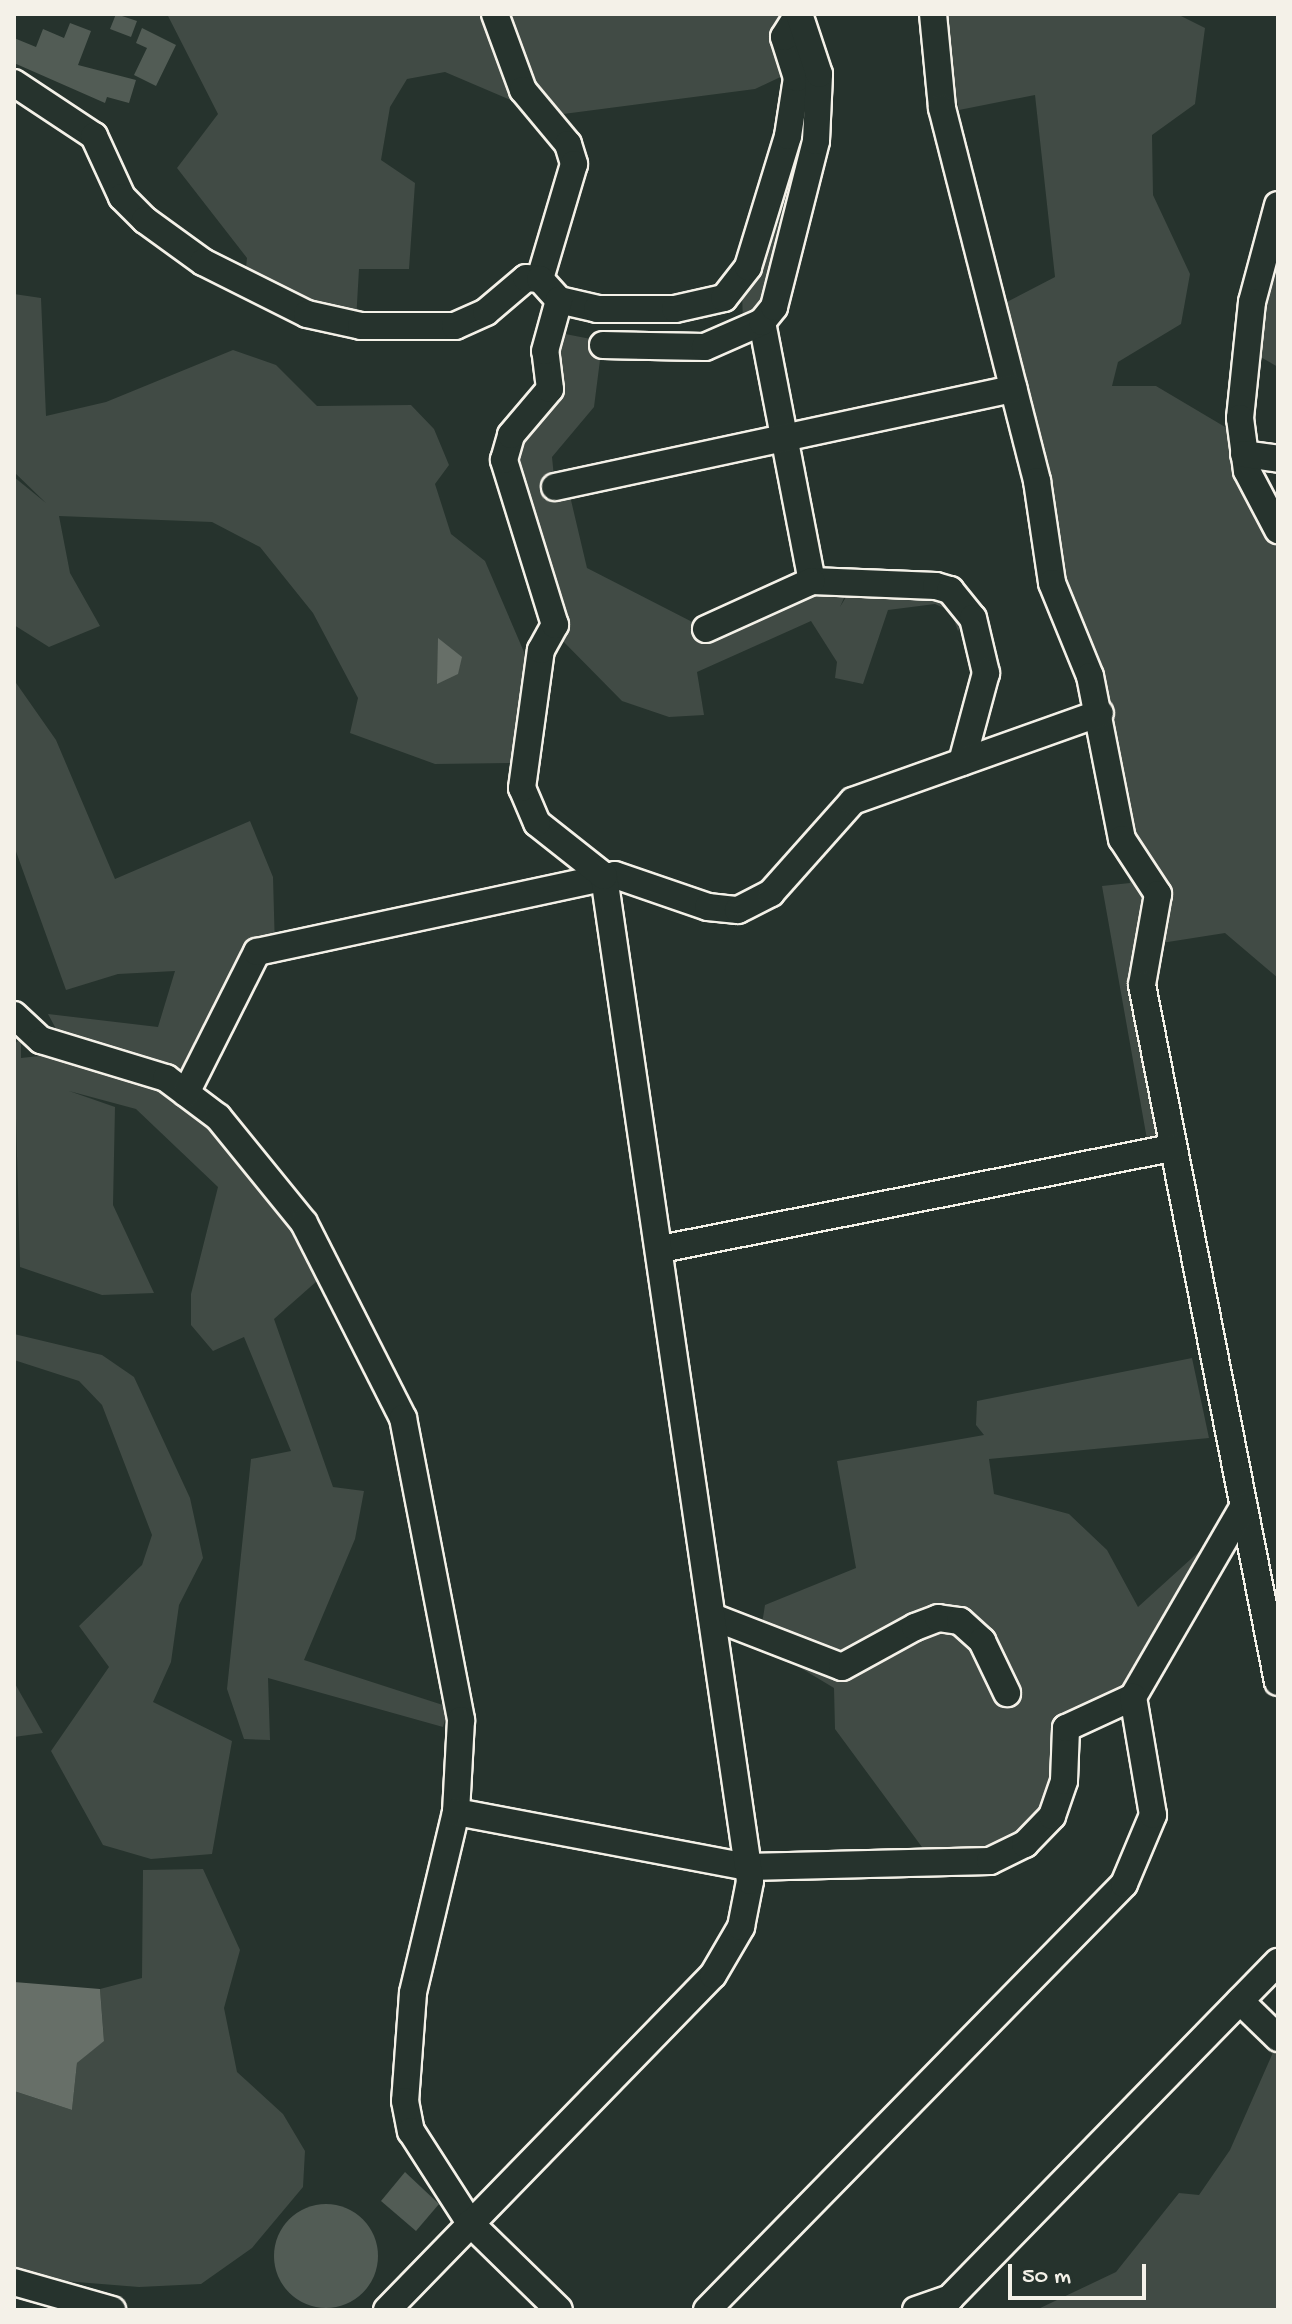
<!DOCTYPE html>
<html>
<head>
<meta charset="utf-8">
<style>
	body { margin:0 }
	#map { position:relative; width:1292px; height:2324px; overflow:hidden; background:#26332d; font-family:"Gochi Hand",sans-serif }
	div>[style] { position:absolute }
	[style*='--x'] { left:calc(var(--x)*1px); top:calc(var(--y)*1px); width:calc(var(--w)*1px); rotate:calc(var(--a)*1deg) }
	.green>* { inset:0; background:#414b45 }
	.water>* { inset:0; background:#676f68 }
	.building>* { inset:0; background:#525c55 }
	.round { border-radius:50% }
	.roads { filter:drop-shadow(2px 0 #f4f1e8) drop-shadow(-2px 0 #f4f1e8) drop-shadow(0 2px #f4f1e8) drop-shadow(0 -2px #f4f1e8) }
	.minor>* { height:26px; margin:-13px; padding:0 13px; transform-origin:13px; border-radius:13px; background:#26332d }
	span { translate:-50% -50%; white-space:nowrap; text-align:center; line-height:1.15; -webkit-text-stroke:6px #26332d; paint-order:stroke }
	.frame { position:absolute; inset:0; border:16px solid #f4f1e8; pointer-events:none }
	.scale { position:absolute; left:1008px; top:2264px; width:138px; height:36px; box-sizing:border-box; border:4px solid #f4f1e8; border-top:0; padding-left:10px; font-size:24px; line-height:28px; white-space:nowrap; color:#f4f1e8; -webkit-text-stroke:6px #26332d; paint-order:stroke }
</style>
</head>
<body>
<div id="map">
	<div class="green">
		<i style="clip-path:polygon(167px 14px,798px 14px,791px 72px,755px 89px,548px 116px,445px 72px,407px 79px,390px 107px,381px 160px,415px 183px,409px 269px,359px 269px,356px 321px,244px 286px,247px 258px,177px 168px,218px 114px)"></i>
		<i style="clip-path:polygon(937px 14px,1177px 14px,1205px 28px,1195px 104px,1152px 135px,1153px 195px,1190px 274px,1181px 324px,1118px 362px,1112px 386px,1156px 386px,1242px 437px,1278px 526px,1278px 978px,1225px 933px,1155px 944px,1142px 985px,1170px 1144px,1148px 1145px,1102px 886px,1130px 883px,1125px 850px,1001px 305px,1055px 277px,1035px 95px,959px 110px)"></i>
		<i style="clip-path:polygon(813px 121px,769px 294px,743px 324px,742px 292px)"></i>
		<i style="clip-path:polygon(1278px 218px,1278px 367px,1257px 355px)"></i>
		<i style="clip-path:polygon(14px 294px,41px 298px,46px 416px,106px 402px,233px 350px,276px 365px,317px 406px,411px 405px,434px 429px,449px 465px,435px 484px,451px 534px,485px 561px,533px 673px,520px 763px,435px 764px,350px 733px,358px 698px,313px 613px,260px 547px,212px 522px,59px 516px,70px 573px,100px 626px,49px 647px,14px 625px,14px 477px,46px 503px,14px 472px)"></i>
		<i style="clip-path:polygon(555px 332px,596px 340px,600px 360px,594px 407px,552px 457px,555px 487px,570px 496px,587px 568px,706px 629px,802px 582px,848px 589px,840px 607px,852px 587px,944px 588px,968px 619px,958px 631px,951px 611px,935px 604px,888px 610px,863px 684px,835px 678px,837px 662px,811px 621px,697px 672px,704px 715px,669px 717px,622px 701px,552px 630px,507px 451px,538px 409px)"></i>
		<i style="clip-path:polygon(14px 680px,56px 740px,115px 879px,250px 821px,273px 877px,275px 949px,180px 1089px,62px 1040px,48px 1014px,158px 1027px,175px 971px,118px 974px,66px 990px,14px 846px)"></i>
		<i style="clip-path:polygon(21px 1039px,21px 1058px,48px 1055px,186px 1093px,326px 1273px,274px 1319px,333px 1487px,364px 1491px,355px 1539px,304px 1660px,449px 1707px,443px 1727px,268px 1678px,270px 1740px,244px 1739px,227px 1689px,251px 1459px,291px 1451px,244px 1337px,213px 1351px,191px 1325px,191px 1294px,218px 1187px,136px 1109px,69px 1091px,115px 1107px,113px 1205px,154px 1293px,102px 1295px,20px 1267px,14px 1044px)"></i>
		<i style="clip-path:polygon(14px 1334px,102px 1355px,134px 1377px,190px 1498px,203px 1558px,179px 1605px,171px 1662px,153px 1702px,232px 1741px,212px 1854px,151px 1859px,103px 1845px,51px 1751px,109px 1667px,79px 1626px,142px 1565px,152px 1535px,102px 1405px,79px 1381px,14px 1360px)"></i>
		<i style="clip-path:polygon(1192px 1358px,1209px 1438px,989px 1459px,994px 1494px,1069px 1514px,1107px 1550px,1138px 1607px,1235px 1519px,1133px 1697px,1074px 1736px,1041px 1827px,969px 1861px,933px 1862px,835px 1729px,834px 1688px,759px 1643px,765px 1605px,856px 1568px,837px 1461px,984px 1435px,976px 1425px,977px 1401px)"></i>
		<i style="clip-path:polygon(14px 1682px,43px 1733px,14px 1737px)"></i>
		<i style="clip-path:polygon(203px 1869px,240px 1950px,224px 2008px,237px 2072px,283px 2114px,305px 2151px,303px 2187px,252px 2248px,201px 2284px,139px 2287px,14px 2277px,14px 2091px,72px 2110px,77px 2063px,104px 2040px,100px 1989px,142px 1978px,143px 1870px)"></i>
		<i style="clip-path:polygon(1278px 2041px,1278px 2310px,1036px 2310px,1116px 2272px,1179px 2193px,1199px 2195px,1230px 2150px)"></i>
	</div>
	<div class="water">
		<i style="clip-path:polygon(438px 638px,462px 657px,458px 674px,437px 684px)"></i>
		<i style="clip-path:polygon(14px 1982px,100px 1989px,104px 2041px,77px 2063px,72px 2110px,14px 2091px)"></i>
	</div>
	<div class="building">
		<i style="clip-path:polygon(116px 14px,137px 21px,131px 37px,110px 29px)"></i>
		<i style="clip-path:polygon(70px 23px,91px 31px,78px 65px,136px 80px,129px 103px,107px 97px,105px 103px,14px 63px,14px 38px,36px 47px,43px 29px,64px 38px)"></i>
		<i style="clip-path:polygon(142px 28px,176px 45px,156px 86px,134px 75px,147px 48px,136px 43px)"></i>
		<i style="clip-path:polygon(405px 2172px,439px 2204px,416px 2231px,381px 2201px)"></i>
		<i class="round" style="left:274px;top:2204px;width:104px;height:104px"></i>
	</div>
	<div class="roads">
		<div class="minor">
			<i style="--x:495;--y:14;--w:81;--a:69.8"></i>
			<i style="--x:523;--y:90;--w:70;--a:50.2"></i>
			<i style="--x:568;--y:144;--w:21;--a:73"></i>
			<i style="--x:574;--y:164;--w:120;--a:106.5"></i>
			<i style="--x:933;--y:14;--w:94;--a:84.5"></i>
			<i style="--x:942;--y:108;--w:385;--a:75.7"></i>
			<i style="--x:1037;--y:481;--w:103;--a:81.6"></i>
			<i style="--x:1052;--y:583;--w:100;--a:67.8"></i>
			<i style="--x:1090;--y:676;--w:166;--a:78.9"></i>
			<i style="--x:1122;--y:839;--w:66;--a:56.8"></i>
			<i style="--x:1158;--y:894;--w:92;--a:100"></i>
			<i style="--x:1142;--y:985;--w:710;--a:78.96"></i>
			<i style="--x:14;--y:83;--w:96;--a:33.5"></i>
			<i style="--x:94;--y:136;--w:67;--a:65.3"></i>
			<i style="--x:122;--y:197;--w:33;--a:45"></i>
			<i style="--x:145;--y:220;--w:72;--a:35.9"></i>
			<i style="--x:203;--y:262;--w:116;--a:26.6"></i>
			<i style="--x:307;--y:314;--w:55;--a:12.5"></i>
			<i style="--x:361;--y:326;--w:94;--a:0"></i>
			<i style="--x:455;--y:326;--w:34;--a:-24"></i>
			<i style="--x:486;--y:312;--w:52;--a:-40.4"></i>
			<i style="--x:526;--y:278;--w:14;--a:4"></i>
			<i style="--x:540;--y:279;--w:28;--a:48"></i>
			<i style="--x:559;--y:300;--w:39;--a:13"></i>
			<i style="--x:597;--y:309;--w:78;--a:0"></i>
			<i style="--x:675;--y:309;--w:50;--a:-12.7"></i>
			<i style="--x:724;--y:298;--w:39;--a:-52"></i>
			<i style="--x:748;--y:267;--w:137;--a:-73"></i>
			<i style="--x:788;--y:136;--w:59;--a:-81.2"></i>
			<i style="--x:797;--y:78;--w:43;--a:-107.6"></i>
			<i style="--x:784;--y:37;--w:25;--a:-58"></i>
			<i style="--x:1278;--y:205;--w:100;--a:105"></i>
			<i style="--x:1252;--y:302;--w:117;--a:95.9"></i>
			<i style="--x:1240;--y:418;--w:53;--a:82.5"></i>
			<i style="--x:1247;--y:471;--w:67;--a:62.3"></i>
			<i style="--x:762;--y:322;--w:264;--a:79.1"></i>
			<i style="--x:812;--y:581;--w:124;--a:2.3"></i>
			<i style="--x:936;--y:586;--w:15;--a:16"></i>
			<i style="--x:950;--y:590;--w:36;--a:51"></i>
			<i style="--x:973;--y:618;--w:57;--a:76.7"></i>
			<i style="--x:986;--y:673;--w:92;--a:105.1"></i>
			<i style="--x:603;--y:345;--w:102;--a:1.1"></i>
			<i style="--x:705;--y:347;--w:62;--a:-23.7"></i>
			<i style="--x:762;--y:322;--w:19;--a:-51"></i>
			<i style="--x:774;--y:307;--w:171;--a:-75.8"></i>
			<i style="--x:816;--y:141;--w:67;--a:-87.4"></i>
			<i style="--x:819;--y:74;--w:63;--a:-108.4"></i>
			<i style="--x:1244;--y:454;--w:34;--a:8"></i>
			<i style="--x:555;--y:487;--w:469;--a:-12.1"></i>
			<i style="--x:706;--y:629;--w:116;--a:-24.4"></i>
			<i style="--x:14;--y:1015;--w:37;--a:43"></i>
			<i style="--x:41;--y:1040;--w:131;--a:16.9"></i>
			<i style="--x:166;--y:1078;--w:65;--a:36.9"></i>
			<i style="--x:218;--y:1117;--w:136;--a:50.9"></i>
			<i style="--x:304;--y:1223;--w:219;--a:63.1"></i>
			<i style="--x:403;--y:1418;--w:308;--a:79.1"></i>
			<i style="--x:461;--y:1720;--w:92;--a:93.1"></i>
			<i style="--x:456;--y:1812;--w:186;--a:103.4"></i>
			<i style="--x:413;--y:1993;--w:108;--a:94.2"></i>
			<i style="--x:405;--y:2101;--w:31;--a:79"></i>
			<i style="--x:411;--y:2131;--w:109;--a:57.3"></i>
			<i style="--x:470;--y:2223;--w:124;--a:44.3"></i>
			<i style="--x:186;--y:1093;--w:158;--a:-63.3"></i>
			<i style="--x:257;--y:952;--w:366;--a:-12.1"></i>
			<i style="--x:615;--y:875;--w:98;--a:19"></i>
			<i style="--x:708;--y:907;--w:30;--a:6"></i>
			<i style="--x:738;--y:910;--w:37;--a:-27"></i>
			<i style="--x:771;--y:893;--w:123;--a:-48.3"></i>
			<i style="--x:853;--y:801;--w:262;--a:-19.6"></i>
			<i style="--x:661;--y:1249;--w:520;--a:-11.2"></i>
			<i style="--x:713;--y:1617;--w:138;--a:21.2"></i>
			<i style="--x:842;--y:1667;--w:83;--a:-28.7"></i>
			<i style="--x:915;--y:1627;--w:25;--a:-21"></i>
			<i style="--x:938;--y:1618;--w:22;--a:8"></i>
			<i style="--x:960;--y:1621;--w:30;--a:42"></i>
			<i style="--x:982;--y:1641;--w:58;--a:64.3"></i>
			<i style="--x:456;--y:1812;--w:297;--a:10.7"></i>
			<i style="--x:748;--y:1867;--w:242;--a:-1.4"></i>
			<i style="--x:990;--y:1861;--w:39;--a:-26"></i>
			<i style="--x:1025;--y:1844;--w:39;--a:-46"></i>
			<i style="--x:1052;--y:1816;--w:37;--a:-71"></i>
			<i style="--x:1064;--y:1781;--w:53;--a:-87.8"></i>
			<i style="--x:1066;--y:1728;--w:74;--a:-24.8"></i>
			<i style="--x:1133;--y:1697;--w:220;--a:-59.9"></i>
			<i style="--x:1240;--y:2001;--w:53;--a:44.2"></i>
			<i style="--x:14;--y:2282;--w:102;--a:15.9"></i>
			<i style="--x:387;--y:2310;--w:467;--a:-45.8"></i>
			<i style="--x:713;--y:1975;--w:56;--a:-59.7"></i>
			<i style="--x:741;--y:1927;--w:47;--a:-78.9"></i>
			<i style="--x:750;--y:1881;--w:1016;--a:-98.27"></i>
			<i style="--x:604;--y:876;--w:85;--a:-141.7"></i>
			<i style="--x:537;--y:823;--w:38;--a:-113"></i>
			<i style="--x:522;--y:788;--w:139;--a:-82.2"></i>
			<i style="--x:541;--y:650;--w:29;--a:-61"></i>
			<i style="--x:555;--y:625;--w:173;--a:-107.2"></i>
			<i style="--x:504;--y:460;--w:26;--a:-74"></i>
			<i style="--x:511;--y:435;--w:60;--a:-49.7"></i>
			<i style="--x:550;--y:389;--w:38;--a:-97"></i>
			<i style="--x:545;--y:351;--w:53;--a:-74.6"></i>
			<i style="--x:707;--y:2310;--w:596;--a:-45.61"></i>
			<i style="--x:1124;--y:1884;--w:75;--a:-67.2"></i>
			<i style="--x:1153;--y:1815;--w:120;--a:-99.6"></i>
			<i style="--x:916;--y:2310;--w:36;--a:-19"></i>
			<i style="--x:950;--y:2298;--w:470;--a:-45.7"></i>
		</div>
	</div>
	<div class="frame"></div>
	<div class="scale">50 m</div>
</div>
</body>
</html>
